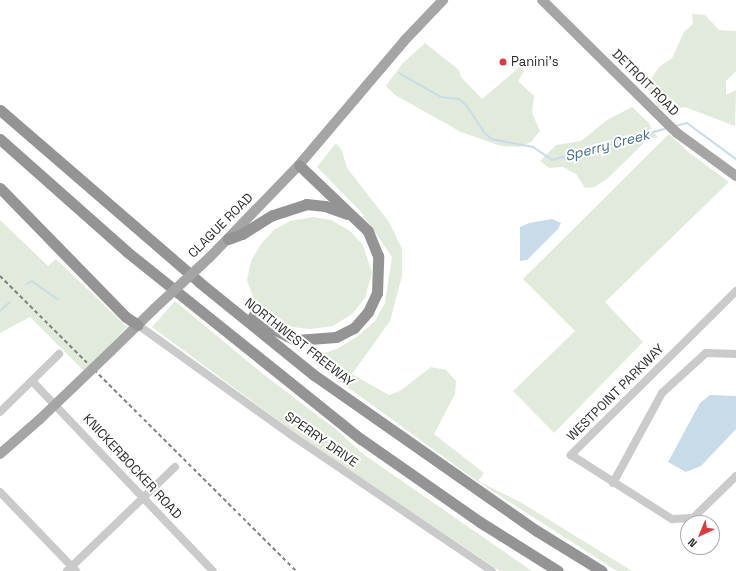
<!DOCTYPE html>
<html>
<head>
<meta charset="utf-8">
<style>
	body { margin:0 }
	#map { position:relative; width:736px; height:571px; overflow:hidden; background:#fff; font-family:"Space Grotesk",sans-serif }
	div>[style] { position:absolute }
	[style*='--x'] { left:calc(var(--x)*1px); top:calc(var(--y)*1px); width:calc(var(--w)*1px); rotate:calc(var(--a)*1deg) }
	.green>* { inset:0; background:#e2eadb }
	.water>* { inset:0; background:#c8dbe9 }
	.stream>* { height:2px; margin:-1px; padding:0 1px; transform-origin:1px; border-radius:1px; background:#c8dbe9 }
	.minor>* { height:8px; margin:-4px; padding:0 4px; transform-origin:4px; border-radius:4px; background:#cacaca }
	.major>* { height:10px; margin:-5px; padding:0 5px; transform-origin:5px; border-radius:5px; background:#a5a5a5 }
	.highway>* { height:11px; margin:-5.5px; padding:0 5.5px; transform-origin:5.5px; border-radius:5.5px; background:#949494 }
	.rail>* { height:2px; margin-top:-1px; transform-origin:0; background:repeating-linear-gradient(90deg,#828282 0 4px,transparent 0 7px) }
	.major-bridge>* { height:10px; margin:-5px; padding:0 5px; transform-origin:5px; border-radius:5px; background:#a5a5a5 }
	.dots>* { width:11px; height:11px; translate:-50% -50%; box-sizing:border-box; border:2px solid #fff; border-radius:50% }
	span { translate:-50% -50%; white-space:nowrap; text-align:center; line-height:1.15; -webkit-text-stroke:4px #fff; paint-order:stroke }
	.poi-label { font-size:13px; color:#2d2d2d }
	.left { translate:0 -50%; text-align:left }
	.street-label { font-size:13px; color:#2d2d2d }
	.water-label { font-size:14px; color:#406b89; font-style:italic }
	.north { position:absolute; left:680px; top:515px; width:40px; height:40px; box-sizing:border-box; background:#fff; border:1px solid #ababab; border-radius:50%; rotate:224deg; font-size:11px; font-weight:700; line-height:16px; text-align:center; color:#2d2d2d }
	.north::after { content:''; display:block; margin:auto; width:14px; height:18px; background:#da3940; clip-path:polygon(50% 0,100% 100%,50% 72%,0 100%) }
</style>
</head>
<body>
<div id="map">
	<div class="green">
		<i style="clip-path:polygon(692px 14px,705px 15px,719px 30px,736px 31px,736px 71px,726px 81px,726px 95px,736px 90px,735px 126px,685px 107px,667px 111px,658px 107px,646px 86px,659px 67px,672px 58px,684px 32px,693px 24px)"></i>
		<i style="clip-path:polygon(425px 43px,459px 70px,461px 77px,482px 99px,521px 66px,524px 71px,518px 81px,534px 96px,532px 113px,540px 131px,531px 142px,520px 147px,501px 146px,461px 132px,395px 95px,386px 86px,402px 64px)"></i>
		<i style="clip-path:polygon(632px 107px,648px 122px,658px 138px,648px 139px,608px 178px,595px 187px,585px 188px,576px 174px,563px 167px,549px 168px,540px 161px,556px 145px,581px 141px,607px 120px)"></i>
		<i style="clip-path:polygon(669px 134px,687px 151px,729px 182px,605px 302px,643px 342px,554px 433px,513px 391px,575px 331px,523px 279px)"></i>
		<i style="clip-path:polygon(336px 143px,342px 151px,347px 168px,389px 222px,402px 249px,402px 276px,390px 321px,352px 374px,389px 395px,400px 391px,431px 367px,446px 370px,456px 381px,455px 394px,434px 434px,484px 473px,478px 481px,522px 503px,632px 571px,617px 571px,477px 481px,313px 362px,318px 355px,337px 349px,358px 336px,375px 321px,385px 303px,392px 257px,361px 212px,317px 167px)"></i>
		<i style="clip-path:polygon(313px 217px,331px 220px,350px 231px,363px 245px,372px 273px,365px 298px,352px 314px,333px 326px,310px 329px,292px 327px,275px 317px,254px 300px,247px 280px,251px 261px,261px 244px,274px 230px,290px 221px)"></i>
		<i style="clip-path:polygon(0 220px,48px 266px,56px 259px,127px 327px,85px 372px,30px 317px,0 333px)"></i>
		<i style="clip-path:polygon(175px 301px,263px 374px,338px 431px,363px 454px,532px 571px,500px 571px,299px 436px,152px 327px)"></i>
	</div>
	<div class="water">
		<i style="clip-path:polygon(552px 219px,561px 223px,558px 229px,527px 260px,520px 261px,520px 227px,529px 223px)"></i>
		<i style="clip-path:polygon(710px 395px,736px 396px,736px 429px,701px 466px,686px 472px,668px 462px,700px 403px)"></i>
	</div>
	<div class="stream">
		<i style="--x:399;--y:73;--w:48;--a:29.7"></i>
		<i style="--x:441;--y:97;--w:18;--a:6"></i>
		<i style="--x:459;--y:99;--w:11;--a:41"></i>
		<i style="--x:467;--y:106;--w:30;--a:57"></i>
		<i style="--x:483;--y:131;--w:11;--a:45"></i>
		<i style="--x:491;--y:139;--w:43;--a:10.8"></i>
		<i style="--x:533;--y:147;--w:23;--a:34"></i>
		<i style="--x:552;--y:160;--w:119;--a:-15.5"></i>
		<i style="--x:675;--y:126;--w:12;--a:-14"></i>
		<i style="--x:687;--y:123;--w:61;--a:36.3"></i>
		<i style="--x:27;--y:284;--w:6;--a:-31"></i>
		<i style="--x:32;--y:281;--w:32;--a:36"></i>
		<i style="--x:0;--y:311;--w:13;--a:-42"></i>
	</div>
	<div class="minor">
		<i style="--x:736;--y:291;--w:233;--a:135.2"></i>
		<i style="--x:571;--y:455;--w:120;--a:32.4"></i>
		<i style="--x:672;--y:519;--w:21;--a:-3"></i>
		<i style="--x:693;--y:518;--w:60;--a:-44.3"></i>
		<i style="--x:138;--y:325;--w:192;--a:35.7"></i>
		<i style="--x:294;--y:437;--w:239;--a:34.1"></i>
		<i style="--x:32;--y:381;--w:262;--a:46.4"></i>
		<i style="--x:0;--y:412;--w:83;--a:-44.5"></i>
		<i style="--x:613;--y:483;--w:102;--a:-61.4"></i>
		<i style="--x:662;--y:393;--w:59;--a:-42.3"></i>
		<i style="--x:706;--y:353;--w:30;--a:2"></i>
		<i style="--x:0;--y:492;--w:110;--a:46.1"></i>
		<i style="--x:67;--y:571;--w:150;--a:-43.9"></i>
	</div>
	<div class="major">
		<i style="--x:542;--y:0;--w:190;--a:44.6"></i>
		<i style="--x:677;--y:133;--w:73;--a:36.1"></i>
		<i style="--x:210;--y:257;--w:128;--a:-45.9"></i>
		<i style="--x:299;--y:165;--w:162;--a:-49.7"></i>
		<i style="--x:404;--y:41;--w:57;--a:-46.4"></i>
		<i style="--x:111;--y:351;--w:60;--a:-44.3"></i>
		<i style="--x:0;--y:454;--w:52;--a:-41.1"></i>
	</div>
	<div class="highway">
		<i style="--x:0;--y:110;--w:263;--a:40.8"></i>
		<i style="--x:199;--y:282;--w:148;--a:39"></i>
		<i style="--x:314;--y:375;--w:272;--a:35"></i>
		<i style="--x:537;--y:531;--w:76;--a:31.6"></i>
		<i style="--x:0;--y:139;--w:169;--a:41.6"></i>
		<i style="--x:126;--y:251;--w:301;--a:38.7"></i>
		<i style="--x:361;--y:439;--w:145;--a:34.9"></i>
		<i style="--x:480;--y:522;--w:92;--a:32.1"></i>
		<i style="--x:0;--y:188;--w:180;--a:45.7"></i>
		<i style="--x:126;--y:317;--w:14;--a:34"></i>
		<i style="--x:228;--y:239;--w:15;--a:-20"></i>
		<i style="--x:242;--y:234;--w:36;--a:-32"></i>
		<i style="--x:273;--y:215;--w:35;--a:-18"></i>
		<i style="--x:306;--y:204;--w:19;--a:6"></i>
		<i style="--x:325;--y:206;--w:23;--a:20"></i>
		<i style="--x:253;--y:316;--w:17;--a:36"></i>
		<i style="--x:267;--y:326;--w:32;--a:26"></i>
		<i style="--x:296;--y:340;--w:40;--a:-4.3"></i>
		<i style="--x:336;--y:337;--w:20;--a:-27"></i>
		<i style="--x:354;--y:328;--w:21;--a:-49"></i>
		<i style="--x:368;--y:312;--w:21;--a:-65"></i>
		<i style="--x:377;--y:293;--w:37;--a:-88"></i>
		<i style="--x:378;--y:256;--w:27;--a:-112"></i>
		<i style="--x:368;--y:231;--w:95;--a:-136.3"></i>
	</div>
	<div class="rail">
		<i style="--x:0;--y:276;--w:418;--a:44.9"></i>
	</div>
	<div class="major-bridge">
		<i style="--x:154;--y:309;--w:76;--a:-42.9"></i>
		<i style="--x:39;--y:420;--w:100;--a:-43.8"></i>
	</div>
	<div class="dots">
		<i style="left:503px;top:62px;background:#da3940"></i>
	</div>
	<div class="poi-label">
		<span class="left" style="left:511px;top:62px">Panini's</span>
	</div>
	<div class="street-label">
		<span style="left:645px;top:83px;rotate:45deg">DETROIT ROAD</span>
		<span style="left:221px;top:226px;rotate:-45deg">CLAGUE ROAD</span>
		<span style="left:299px;top:343px;rotate:38deg">NORTHWEST FREEWAY</span>
		<span style="left:616px;top:393px;rotate:-45deg">WESTPOINT PARKWAY</span>
		<span style="left:321px;top:440px;rotate:35deg">SPERRY DRIVE</span>
		<span style="left:132px;top:467px;rotate:47deg">KNICKERBOCKER ROAD</span>
	</div>
	<div class="water-label">
		<span style="left:607px;top:145px;rotate:-15deg">Sperry Creek</span>
	</div>
	<div class="north">N</div>
</div>
</body>
</html>
